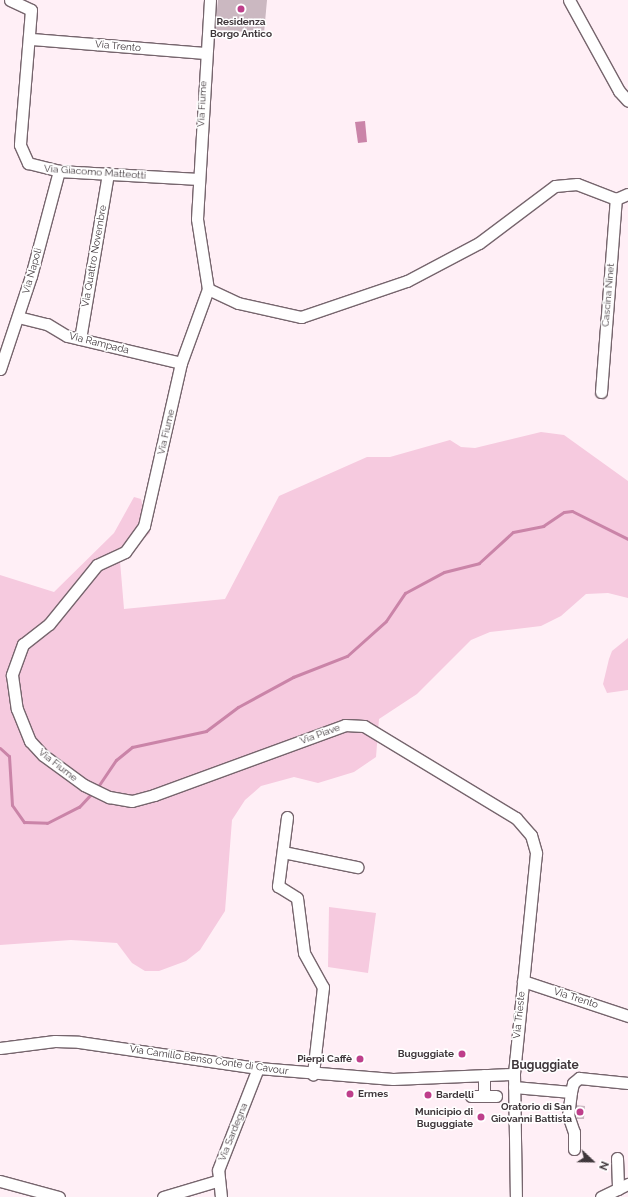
<!DOCTYPE html>
<html>
<head>
<meta charset="utf-8">
<style>
	body { margin:0 }
	#map { position:relative; width:628px; height:1197px; overflow:hidden; background:#ffeff6; font-family:Raleway,sans-serif }
	div>[style] { position:absolute }
	[style*='--x'] { left:calc(var(--x)*1px); top:calc(var(--y)*1px); width:calc(var(--w)*1px); rotate:calc(var(--a)*1deg) }
	.green>* { inset:0; background:#f6cadf }
	.water>* { inset:0; background:#ca84a8 }
	.stream>* { height:3px; margin:-1.5px; padding:0 1.5px; transform-origin:1.5px; border-radius:1.5px; background:#ca84a8 }
	.building>* { inset:0; background:#cbb8c1 }
	.roads { filter:drop-shadow(1px 0 #76656d) drop-shadow(-1px 0 #76656d) drop-shadow(0 1px #76656d) drop-shadow(0 -1px #76656d) }
	.minor>* { height:11px; margin:-5.5px; padding:0 5.5px; transform-origin:5.5px; border-radius:5.5px; background:#fff }
	.dots>* { width:11px; height:11px; translate:-50% -50%; box-sizing:border-box; border:2px solid #fff; border-radius:50% }
	span { translate:-50% -50%; white-space:nowrap; text-align:center; line-height:1.15; -webkit-text-stroke:3px #fff; paint-order:stroke }
	.poi-label { font-size:10px; color:#3f373b; font-weight:700 }
	.right { translate:-100% -50%; text-align:right }
	.left { translate:0 -50%; text-align:left }
	.street-label { font-size:10px; color:#3f373b }
	.quarter-label { font-size:12px; color:#3f373b; font-weight:700 }
	.north { position:absolute; left:572px; top:1141px; width:40px; height:40px; -webkit-text-stroke:3px #fff; paint-order:stroke; rotate:112deg; font-size:11px; font-weight:700; line-height:16px; text-align:center; color:#3f373b }
	.north::after { content:''; display:block; margin:auto; width:14px; height:18px; background:#3f373b; clip-path:polygon(50% 0,100% 100%,50% 72%,0 100%) }
</style>
</head>
<body>
<div id="map">
	<div class="green">
		<i style="clip-path:polygon(541px 432px,564px 435px,628px 481px,628px 598px,608px 593px,586px 594px,561px 616px,541px 626px,490px 632px,471px 640px,417px 694px,379px 719px,376px 757px,354px 772px,318px 783px,294px 777px,261px 786px,245px 800px,232px 820px,225px 911px,200px 950px,186px 961px,159px 971px,145px 971px,132px 963px,117px 943px,71px 940px,0 945px,0 575px,54px 592px,114px 533px,134px 497px,141px 499px,150px 533px,120px 561px,124px 609px,225px 599px,279px 496px,367px 457px,390px 457px,450px 440px,461px 447px,475px 448px)"></i>
		<i style="clip-path:polygon(628px 638px,628px 690px,607px 693px,603px 684px,609px 659px,612px 651px)"></i>
		<i style="clip-path:polygon(329px 907px,376px 913px,368px 973px,328px 967px)"></i>
	</div>
	<div class="water">
		<i style="clip-path:polygon(365px 121px,367px 142px,358px 143px,355px 122px)"></i>
	</div>
	<div class="stream">
		<i style="--x:0;--y:748;--w:12;--a:42"></i>
		<i style="--x:9;--y:756;--w:49;--a:86.5"></i>
		<i style="--x:12;--y:805;--w:21;--a:55"></i>
		<i style="--x:24;--y:822;--w:23;--a:2"></i>
		<i style="--x:47;--y:823;--w:36;--a:-27"></i>
		<i style="--x:79;--y:807;--w:21;--a:-47"></i>
		<i style="--x:97;--y:788;--w:34;--a:-56"></i>
		<i style="--x:116;--y:760;--w:21;--a:-39"></i>
		<i style="--x:132;--y:747;--w:76;--a:-12.2"></i>
		<i style="--x:206;--y:731;--w:40;--a:-37"></i>
		<i style="--x:238;--y:707;--w:63;--a:-28.6"></i>
		<i style="--x:293;--y:677;--w:58;--a:-21.3"></i>
		<i style="--x:347;--y:656;--w:52;--a:-41.9"></i>
		<i style="--x:386;--y:621;--w:34;--a:-56"></i>
		<i style="--x:405;--y:593;--w:44;--a:-28.3"></i>
		<i style="--x:444;--y:572;--w:36;--a:-14"></i>
		<i style="--x:479;--y:563;--w:46;--a:-42.4"></i>
		<i style="--x:513;--y:532;--w:31;--a:-11"></i>
		<i style="--x:543;--y:526;--w:25;--a:-34"></i>
		<i style="--x:564;--y:512;--w:8;--a:-7"></i>
		<i style="--x:572;--y:511;--w:63;--a:26.6"></i>
	</div>
	<div class="building">
		<i style="clip-path:polygon(218px 0,267px 0,264px 33px,215px 30px)"></i>
		<i style="clip-path:polygon(576px 1105px,585px 1106px,584px 1119px,577px 1119px)"></i>
	</div>
	<div class="roads">
		<div class="minor">
			<i style="--x:10;--y:0;--w:23;--a:25"></i>
			<i style="--x:31;--y:10;--w:135;--a:94.7"></i>
			<i style="--x:20;--y:145;--w:20;--a:66"></i>
			<i style="--x:28;--y:163;--w:32;--a:14"></i>
			<i style="--x:59;--y:171;--w:139;--a:3.3"></i>
			<i style="--x:210;--y:0;--w:219;--a:93.4"></i>
			<i style="--x:197;--y:219;--w:71;--a:81.1"></i>
			<i style="--x:208;--y:289;--w:79;--a:110"></i>
			<i style="--x:181;--y:363;--w:167;--a:102.8"></i>
			<i style="--x:144;--y:526;--w:32;--a:126"></i>
			<i style="--x:125;--y:552;--w:31;--a:155"></i>
			<i style="--x:97;--y:565;--w:76;--a:129.1"></i>
			<i style="--x:49;--y:624;--w:33;--a:142"></i>
			<i style="--x:23;--y:644;--w:33;--a:110"></i>
			<i style="--x:12;--y:675;--w:34;--a:82"></i>
			<i style="--x:17;--y:709;--w:35;--a:68"></i>
			<i style="--x:30;--y:741;--w:19;--a:47"></i>
			<i style="--x:43;--y:755;--w:51;--a:36.2"></i>
			<i style="--x:84;--y:785;--w:28;--a:26"></i>
			<i style="--x:109;--y:797;--w:23;--a:10"></i>
			<i style="--x:132;--y:801;--w:23;--a:-15"></i>
			<i style="--x:154;--y:795;--w:203;--a:-20.1"></i>
			<i style="--x:345;--y:725;--w:19;--a:3"></i>
			<i style="--x:364;--y:726;--w:178;--a:31.2"></i>
			<i style="--x:516;--y:818;--w:23;--a:49"></i>
			<i style="--x:531;--y:835;--w:19;--a:74"></i>
			<i style="--x:536;--y:853;--w:222;--a:95.7"></i>
			<i style="--x:514;--y:1074;--w:123;--a:89.1"></i>
			<i style="--x:569;--y:0;--w:104;--a:61.2"></i>
			<i style="--x:619;--y:91;--w:13;--a:48"></i>
			<i style="--x:31;--y:39;--w:175;--a:4.6"></i>
			<i style="--x:208;--y:289;--w:33;--a:25"></i>
			<i style="--x:238;--y:303;--w:65;--a:12.5"></i>
			<i style="--x:301;--y:317;--w:112;--a:-18.8"></i>
			<i style="--x:407;--y:281;--w:81;--a:-27.8"></i>
			<i style="--x:479;--y:243;--w:95;--a:-36.9"></i>
			<i style="--x:555;--y:186;--w:22;--a:-5"></i>
			<i style="--x:577;--y:184;--w:42;--a:21"></i>
			<i style="--x:616;--y:199;--w:13;--a:-23"></i>
			<i style="--x:18;--y:317;--w:30;--a:14"></i>
			<i style="--x:47;--y:324;--w:23;--a:31"></i>
			<i style="--x:67;--y:336;--w:117;--a:13.3"></i>
			<i style="--x:80;--y:339;--w:168;--a:-80.4"></i>
			<i style="--x:0;--y:369;--w:98;--a:-71.6"></i>
			<i style="--x:31;--y:276;--w:109;--a:-75.1"></i>
			<i style="--x:601;--y:392;--w:194;--a:-85.6"></i>
			<i style="--x:287;--y:817;--w:70;--a:97.4"></i>
			<i style="--x:278;--y:886;--w:22;--a:32"></i>
			<i style="--x:297;--y:898;--w:55;--a:82.7"></i>
			<i style="--x:304;--y:953;--w:39;--a:61"></i>
			<i style="--x:323;--y:987;--w:88;--a:96.6"></i>
			<i style="--x:283;--y:852;--w:76;--a:11.5"></i>
			<i style="--x:523;--y:981;--w:111;--a:18.4"></i>
			<i style="--x:0;--y:1048;--w:55;--a:-7.3"></i>
			<i style="--x:55;--y:1041;--w:24;--a:2"></i>
			<i style="--x:79;--y:1042;--w:181;--a:8.3"></i>
			<i style="--x:258;--y:1068;--w:135;--a:4.7"></i>
			<i style="--x:393;--y:1079;--w:121;--a:-2.4"></i>
			<i style="--x:484;--y:1075;--w:21;--a:90"></i>
			<i style="--x:514;--y:1087;--w:57;--a:5"></i>
			<i style="--x:571;--y:1092;--w:9;--a:-77"></i>
			<i style="--x:573;--y:1083;--w:8;--a:-40"></i>
			<i style="--x:579;--y:1078;--w:49;--a:5.8"></i>
			<i style="--x:571;--y:1092;--w:23;--a:97"></i>
			<i style="--x:568;--y:1115;--w:18;--a:71"></i>
			<i style="--x:574;--y:1132;--w:17;--a:90"></i>
			<i style="--x:471;--y:1096;--w:25;--a:0"></i>
			<i style="--x:617;--y:1158;--w:31;--a:88"></i>
			<i style="--x:0;--y:1181;--w:61;--a:15.2"></i>
			<i style="--x:163;--y:1197;--w:56;--a:-16.5"></i>
			<i style="--x:221;--y:1197;--w:27;--a:-96"></i>
			<i style="--x:218;--y:1170;--w:110;--a:-68.6"></i>
			<i style="--x:601;--y:1197;--w:30;--a:-26"></i>
		</div>
	</div>
	<div class="dots">
		<i style="left:241px;top:9px;background:#be3f8b"></i>
		<i style="left:462px;top:1054px;background:#be3f8b"></i>
		<i style="left:360px;top:1059px;background:#be3f8b"></i>
		<i style="left:350px;top:1094px;background:#be3f8b"></i>
		<i style="left:428px;top:1095px;background:#be3f8b"></i>
		<i style="left:580px;top:1112px;background:#be3f8b"></i>
		<i style="left:481px;top:1117px;background:#be3f8b"></i>
	</div>
	<div class="poi-label">
		<span style="left:241px;top:27px">Residenza<br>Borgo Antico</span>
		<span class="right" style="left:454px;top:1054px">Buguggiate</span>
		<span class="right" style="left:352px;top:1059px">Pierpi Caffè</span>
		<span class="left" style="left:358px;top:1094px">Ermes</span>
		<span class="left" style="left:436px;top:1095px">Bardelli</span>
		<span class="right" style="left:572px;top:1112px">Oratorio di San<br>Giovanni Battista</span>
		<span class="right" style="left:473px;top:1117px">Municipio di<br>Buguggiate</span>
	</div>
	<div class="street-label">
		<span style="left:118px;top:46px;rotate:5deg">Via Trento</span>
		<span style="left:202px;top:104px;rotate:-87deg">Via Fiume</span>
		<span style="left:95px;top:172px;rotate:4deg">Via Giacomo Matteotti</span>
		<span style="left:94px;top:256px;rotate:-80deg">Via Quattro Novembre</span>
		<span style="left:32px;top:271px;rotate:-74deg">Via Napoli</span>
		<span style="left:608px;top:295px;rotate:-85deg">Cascina Ninet</span>
		<span style="left:99px;top:343px;rotate:14deg">Via Rampada</span>
		<span style="left:166px;top:432px;rotate:-77deg">Via Fiume</span>
		<span style="left:320px;top:734px;rotate:-20deg">Via Piave</span>
		<span style="left:58px;top:765px;rotate:38deg">Via Fiume</span>
		<span style="left:576px;top:998px;rotate:18deg">Via Trento</span>
		<span style="left:519px;top:1015px;rotate:-84deg">Via Trieste</span>
		<span style="left:209px;top:1060px;rotate:8deg">Via Camillo Benso Conte di Cavour</span>
		<span style="left:233px;top:1132px;rotate:-68deg">Via Sardegna</span>
	</div>
	<div class="quarter-label">
		<span style="left:545px;top:1066px">Buguggiate</span>
	</div>
	<div class="north">N</div>
</div>
</body>
</html>
